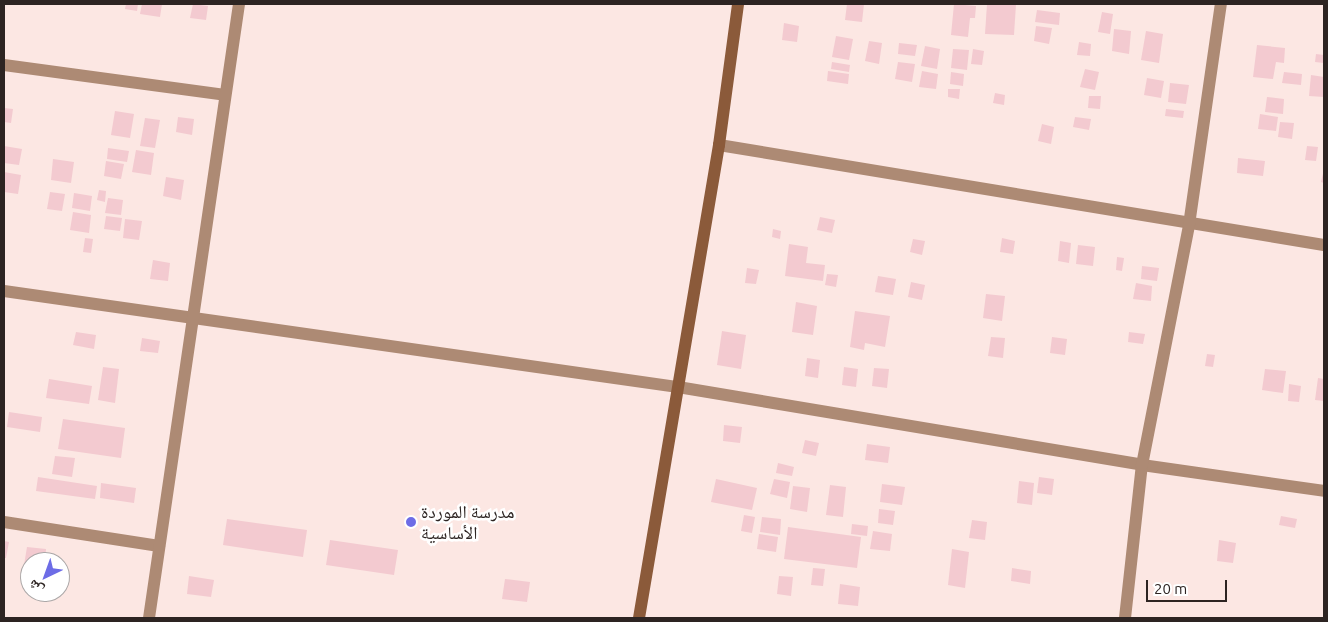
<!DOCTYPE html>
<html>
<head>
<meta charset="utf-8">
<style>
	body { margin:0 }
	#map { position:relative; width:1328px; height:622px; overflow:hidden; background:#fce7e3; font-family:Ubuntu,"Noto Naskh Arabic",sans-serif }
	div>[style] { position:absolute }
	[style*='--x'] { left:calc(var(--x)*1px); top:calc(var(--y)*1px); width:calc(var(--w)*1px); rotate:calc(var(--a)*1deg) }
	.building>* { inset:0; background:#f3cad0 }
	.street>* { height:12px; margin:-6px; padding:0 6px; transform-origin:6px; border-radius:6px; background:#ad8a74 }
	.secondary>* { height:12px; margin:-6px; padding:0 6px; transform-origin:6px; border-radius:6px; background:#8b5a3a }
	.dots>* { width:14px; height:14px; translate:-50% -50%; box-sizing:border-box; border:2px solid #fff; border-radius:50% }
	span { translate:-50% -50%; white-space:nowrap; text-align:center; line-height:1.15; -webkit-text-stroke:5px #fff; paint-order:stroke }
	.poi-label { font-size:18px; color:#2d2422 }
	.left { translate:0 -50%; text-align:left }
	.frame { position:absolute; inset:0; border:5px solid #2d2422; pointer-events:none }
	.north { position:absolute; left:20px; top:552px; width:50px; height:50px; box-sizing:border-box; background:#fff; border:1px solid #aba7a7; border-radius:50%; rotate:222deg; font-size:14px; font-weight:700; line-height:20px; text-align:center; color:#2d2422 }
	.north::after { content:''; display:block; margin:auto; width:18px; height:22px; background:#6d6ce6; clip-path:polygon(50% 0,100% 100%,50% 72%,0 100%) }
	.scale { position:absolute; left:1146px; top:580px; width:81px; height:22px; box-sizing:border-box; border:2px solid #2d2422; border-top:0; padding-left:6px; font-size:15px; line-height:18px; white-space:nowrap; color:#2d2422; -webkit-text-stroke:4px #fff; paint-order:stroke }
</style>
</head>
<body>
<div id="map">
	<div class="building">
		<i style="clip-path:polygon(126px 4px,138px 4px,137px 11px,125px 9px)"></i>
		<i style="clip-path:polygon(142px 4px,162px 4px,160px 17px,140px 14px)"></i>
		<i style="clip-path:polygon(193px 4px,208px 6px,206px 20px,190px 18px)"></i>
		<i style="clip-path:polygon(847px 4px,864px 4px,862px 22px,845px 20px)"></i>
		<i style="clip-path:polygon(954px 4px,976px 6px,975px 18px,970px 18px,968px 37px,951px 35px)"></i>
		<i style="clip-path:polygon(987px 4px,1016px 4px,1014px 35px,985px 34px)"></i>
		<i style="clip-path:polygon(1037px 10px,1060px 13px,1059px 25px,1035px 22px)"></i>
		<i style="clip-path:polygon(1102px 12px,1113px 14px,1110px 34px,1098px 32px)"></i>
		<i style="clip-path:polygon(784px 23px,799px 26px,797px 42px,782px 40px)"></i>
		<i style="clip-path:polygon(1036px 26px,1052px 28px,1049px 44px,1034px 41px)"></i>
		<i style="clip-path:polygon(1114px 29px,1131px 31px,1129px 54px,1112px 51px)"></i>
		<i style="clip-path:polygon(1146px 31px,1163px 34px,1159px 63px,1141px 60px)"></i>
		<i style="clip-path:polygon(836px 36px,853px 39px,849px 60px,832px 57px)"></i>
		<i style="clip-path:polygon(869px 41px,882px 43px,879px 64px,865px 61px)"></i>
		<i style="clip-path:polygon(1079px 42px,1091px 44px,1090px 56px,1077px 55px)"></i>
		<i style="clip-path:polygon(899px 43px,917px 45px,915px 56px,898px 54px)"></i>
		<i style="clip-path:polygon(1257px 45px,1285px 48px,1284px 63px,1276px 62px,1273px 79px,1253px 77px)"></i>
		<i style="clip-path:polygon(925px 46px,940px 49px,937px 69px,921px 66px)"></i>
		<i style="clip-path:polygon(953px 49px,969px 50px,967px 70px,951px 68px)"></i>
		<i style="clip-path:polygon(973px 49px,984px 51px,982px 65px,971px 64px)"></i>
		<i style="clip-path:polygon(1316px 54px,1324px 55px,1324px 63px,1315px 62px)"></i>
		<i style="clip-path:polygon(832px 62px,850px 65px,849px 72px,831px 69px)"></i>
		<i style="clip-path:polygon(898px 62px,915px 64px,912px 82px,895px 79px)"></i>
		<i style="clip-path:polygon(1085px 69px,1099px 72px,1095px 90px,1080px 87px)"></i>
		<i style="clip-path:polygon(828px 71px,849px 74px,848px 84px,827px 81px)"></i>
		<i style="clip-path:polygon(922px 71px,938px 74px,936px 89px,919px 87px)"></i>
		<i style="clip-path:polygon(951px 72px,964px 74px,963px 86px,950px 84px)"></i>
		<i style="clip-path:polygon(1284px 72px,1302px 74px,1301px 85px,1282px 83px)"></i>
		<i style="clip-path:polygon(1311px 75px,1324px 77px,1324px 97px,1309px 96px)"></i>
		<i style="clip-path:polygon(1147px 78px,1164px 81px,1161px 98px,1144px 95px)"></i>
		<i style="clip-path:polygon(1170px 83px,1189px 85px,1186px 104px,1168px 102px)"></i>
		<i style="clip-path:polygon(948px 89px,960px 89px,959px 99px,948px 97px)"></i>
		<i style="clip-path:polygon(995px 93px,1005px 95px,1004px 105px,993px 103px)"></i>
		<i style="clip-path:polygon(1089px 96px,1101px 96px,1100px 109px,1088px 108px)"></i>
		<i style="clip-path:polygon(1267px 97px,1284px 99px,1283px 114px,1265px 112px)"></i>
		<i style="clip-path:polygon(4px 108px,13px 109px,11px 123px,4px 122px)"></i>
		<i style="clip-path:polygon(1166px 109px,1184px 111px,1183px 118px,1165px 116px)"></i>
		<i style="clip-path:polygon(115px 111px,134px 114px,130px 138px,111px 135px)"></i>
		<i style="clip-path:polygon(1260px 114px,1278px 117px,1276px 131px,1258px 129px)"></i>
		<i style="clip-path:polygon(178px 117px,194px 119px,192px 135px,176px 132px)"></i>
		<i style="clip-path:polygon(1075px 117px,1091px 119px,1089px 130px,1073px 127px)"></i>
		<i style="clip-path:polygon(145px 118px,160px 120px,155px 148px,140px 146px)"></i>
		<i style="clip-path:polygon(1280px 122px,1294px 123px,1292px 139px,1278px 137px)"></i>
		<i style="clip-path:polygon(1042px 124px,1054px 127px,1051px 144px,1038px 141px)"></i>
		<i style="clip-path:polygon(4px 146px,22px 149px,19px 165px,4px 163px)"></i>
		<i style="clip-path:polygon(1307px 146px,1318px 147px,1316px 161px,1305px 160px)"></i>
		<i style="clip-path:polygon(108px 148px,129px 151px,127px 162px,107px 159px)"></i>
		<i style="clip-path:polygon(136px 150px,154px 153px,151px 175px,132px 172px)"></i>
		<i style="clip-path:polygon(1238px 158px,1265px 161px,1263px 176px,1237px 173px)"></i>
		<i style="clip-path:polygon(53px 159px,74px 162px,71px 183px,51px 180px)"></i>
		<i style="clip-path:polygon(106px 161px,124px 164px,121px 179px,104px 176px)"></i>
		<i style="clip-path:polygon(1324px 169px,1324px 183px,1321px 182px)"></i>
		<i style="clip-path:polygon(4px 172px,21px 175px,18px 194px,4px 192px)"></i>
		<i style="clip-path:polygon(166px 177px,184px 180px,181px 200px,163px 196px)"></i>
		<i style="clip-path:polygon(99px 190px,106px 191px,105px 202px,97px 200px)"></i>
		<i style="clip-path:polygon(50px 192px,65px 194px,62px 211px,47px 209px)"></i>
		<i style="clip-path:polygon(74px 193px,92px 196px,90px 211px,72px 208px)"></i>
		<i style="clip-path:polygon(108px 198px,123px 200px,121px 215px,105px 213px)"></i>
		<i style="clip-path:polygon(73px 212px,91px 215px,89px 233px,70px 230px)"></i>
		<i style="clip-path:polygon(106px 216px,122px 218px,120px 231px,104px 229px)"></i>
		<i style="clip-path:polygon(820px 217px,835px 220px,832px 233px,817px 230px)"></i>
		<i style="clip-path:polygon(125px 219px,142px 221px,139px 240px,123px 238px)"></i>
		<i style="clip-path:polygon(773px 229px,781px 231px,780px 239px,772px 237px)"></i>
		<i style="clip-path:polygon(85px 238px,93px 239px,91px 253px,83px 252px)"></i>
		<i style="clip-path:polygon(1002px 238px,1015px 241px,1013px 254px,1000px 252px)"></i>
		<i style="clip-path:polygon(913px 239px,925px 241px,922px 255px,910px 252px)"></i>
		<i style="clip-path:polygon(1060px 241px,1071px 243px,1069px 263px,1058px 261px)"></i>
		<i style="clip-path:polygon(789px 244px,808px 247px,806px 263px,825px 265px,823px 281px,785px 276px)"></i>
		<i style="clip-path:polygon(1078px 245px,1095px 247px,1093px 266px,1076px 264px)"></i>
		<i style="clip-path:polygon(1117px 257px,1124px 258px,1122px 271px,1116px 270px)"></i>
		<i style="clip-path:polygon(153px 260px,170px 263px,168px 281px,150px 279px)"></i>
		<i style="clip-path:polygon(1142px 266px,1159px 268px,1157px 281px,1141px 279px)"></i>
		<i style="clip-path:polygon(747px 268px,759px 270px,756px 284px,745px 283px)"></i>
		<i style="clip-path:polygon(827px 274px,838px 275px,836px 287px,825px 285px)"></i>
		<i style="clip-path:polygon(878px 276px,896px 279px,893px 295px,875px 292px)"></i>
		<i style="clip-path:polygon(911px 282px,925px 285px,922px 300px,908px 297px)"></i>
		<i style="clip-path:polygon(1136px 283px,1152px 286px,1151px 301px,1133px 299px)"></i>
		<i style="clip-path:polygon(986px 294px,1005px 296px,1002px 321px,983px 318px)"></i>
		<i style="clip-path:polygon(796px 302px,817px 306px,813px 335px,792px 332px)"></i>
		<i style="clip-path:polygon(855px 311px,890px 316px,885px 347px,865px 343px,864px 350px,850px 347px)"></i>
		<i style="clip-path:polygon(722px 331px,746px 335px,741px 369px,717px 365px)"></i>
		<i style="clip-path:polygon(76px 332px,96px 335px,94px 349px,73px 345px)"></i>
		<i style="clip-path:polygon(1129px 332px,1145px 334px,1143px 344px,1128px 342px)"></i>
		<i style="clip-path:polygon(991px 337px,1005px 338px,1003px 358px,988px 356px)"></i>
		<i style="clip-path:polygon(1052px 337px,1067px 339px,1065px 355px,1050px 353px)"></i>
		<i style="clip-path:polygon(142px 338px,160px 341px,158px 353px,140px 351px)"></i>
		<i style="clip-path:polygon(1207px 354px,1215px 355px,1213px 367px,1205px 366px)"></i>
		<i style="clip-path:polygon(807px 358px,820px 360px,818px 378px,805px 376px)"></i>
		<i style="clip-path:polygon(103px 367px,119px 369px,115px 403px,98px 400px)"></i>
		<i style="clip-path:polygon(844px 367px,858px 369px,856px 387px,842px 385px)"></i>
		<i style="clip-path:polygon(874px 368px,889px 369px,887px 388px,872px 386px)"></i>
		<i style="clip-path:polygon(1265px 369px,1286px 371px,1283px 393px,1262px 390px)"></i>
		<i style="clip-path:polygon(1318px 378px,1324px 379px,1324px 401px,1315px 400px)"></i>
		<i style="clip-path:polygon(49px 379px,92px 386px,89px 404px,46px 398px)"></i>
		<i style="clip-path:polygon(1289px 384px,1301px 386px,1299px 402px,1288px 401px)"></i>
		<i style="clip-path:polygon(9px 412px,42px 417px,40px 432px,7px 427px)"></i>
		<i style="clip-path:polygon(63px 419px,125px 428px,121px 458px,58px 449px)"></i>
		<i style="clip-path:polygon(724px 425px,742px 427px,740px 443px,723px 441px)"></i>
		<i style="clip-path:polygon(805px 440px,819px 443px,816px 456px,802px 453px)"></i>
		<i style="clip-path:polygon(867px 444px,890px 447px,888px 463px,865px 460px)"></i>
		<i style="clip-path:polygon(55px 456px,75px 458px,72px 477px,52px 474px)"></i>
		<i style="clip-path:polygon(778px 463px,794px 467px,792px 476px,776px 473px)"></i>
		<i style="clip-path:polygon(38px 477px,97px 486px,95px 499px,36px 491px)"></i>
		<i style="clip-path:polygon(1039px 477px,1054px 479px,1052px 495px,1037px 493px)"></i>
		<i style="clip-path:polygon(716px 479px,757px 488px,752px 510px,711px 502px)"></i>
		<i style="clip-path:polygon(774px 479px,790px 482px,787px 498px,770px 494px)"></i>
		<i style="clip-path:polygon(1019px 481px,1034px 483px,1032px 505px,1017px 503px)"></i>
		<i style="clip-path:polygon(101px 483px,136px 488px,134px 503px,100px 498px)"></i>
		<i style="clip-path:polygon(882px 484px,905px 487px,902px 505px,880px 502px)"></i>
		<i style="clip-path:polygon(830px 485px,846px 487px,843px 517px,826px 515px)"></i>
		<i style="clip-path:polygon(793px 486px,810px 488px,807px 512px,790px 509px)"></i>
		<i style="clip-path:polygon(879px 509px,895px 511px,893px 525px,878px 523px)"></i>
		<i style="clip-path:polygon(744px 515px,755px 517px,752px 533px,741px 531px)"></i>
		<i style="clip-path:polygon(1281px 516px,1297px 519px,1295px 528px,1279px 525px)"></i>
		<i style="clip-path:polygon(762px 517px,781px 519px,780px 535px,760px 532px)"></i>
		<i style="clip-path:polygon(227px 519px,307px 530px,303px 557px,223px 545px)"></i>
		<i style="clip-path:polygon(972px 520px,987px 522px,985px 540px,969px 538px)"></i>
		<i style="clip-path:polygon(852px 524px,868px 526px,867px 536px,851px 534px)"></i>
		<i style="clip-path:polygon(788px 527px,861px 537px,857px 568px,784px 559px)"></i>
		<i style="clip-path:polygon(873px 531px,892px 534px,890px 551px,870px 549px)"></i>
		<i style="clip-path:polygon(759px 534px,778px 537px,776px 552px,757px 549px)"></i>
		<i style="clip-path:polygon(330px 540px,398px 550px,394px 575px,326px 565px)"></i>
		<i style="clip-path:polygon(1219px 540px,1236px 543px,1233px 563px,1217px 561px)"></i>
		<i style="clip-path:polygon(4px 541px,9px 542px,6px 558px,4px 558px)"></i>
		<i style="clip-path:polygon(27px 547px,46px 549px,45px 562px,24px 565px)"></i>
		<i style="clip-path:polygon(952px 549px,969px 552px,965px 588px,948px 585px)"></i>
		<i style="clip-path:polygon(813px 568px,825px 569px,823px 586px,811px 585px)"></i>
		<i style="clip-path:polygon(1012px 568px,1031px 571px,1030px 584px,1011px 581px)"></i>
		<i style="clip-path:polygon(24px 571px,30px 572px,30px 583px,22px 582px)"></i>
		<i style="clip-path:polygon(189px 576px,214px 580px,211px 597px,187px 594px)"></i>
		<i style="clip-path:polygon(779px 576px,793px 577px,791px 596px,777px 594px)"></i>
		<i style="clip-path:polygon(505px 579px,530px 582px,527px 602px,502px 599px)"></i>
		<i style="clip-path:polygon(840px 584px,860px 587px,858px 606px,838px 604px)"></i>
	</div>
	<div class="street">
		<i style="--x:4;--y:65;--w:223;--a:7.7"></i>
		<i style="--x:719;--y:145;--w:613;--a:9.39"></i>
		<i style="--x:4;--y:291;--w:681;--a:8.11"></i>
		<i style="--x:678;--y:387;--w:471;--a:9.5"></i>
		<i style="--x:1142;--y:465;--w:184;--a:8.1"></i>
		<i style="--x:4;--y:522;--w:157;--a:8.8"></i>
		<i style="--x:149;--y:618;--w:621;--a:-81.66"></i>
		<i style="--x:1125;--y:618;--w:154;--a:-83.7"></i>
		<i style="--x:1142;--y:465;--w:245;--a:-78.9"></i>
		<i style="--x:1189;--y:225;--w:223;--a:-81.8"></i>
	</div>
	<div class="secondary">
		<i style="--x:639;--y:618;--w:480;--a:-80.4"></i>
		<i style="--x:719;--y:145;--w:142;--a:-82.3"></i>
	</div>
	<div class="dots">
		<i style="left:411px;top:522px;background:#6d6ce6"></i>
	</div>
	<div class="poi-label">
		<span class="left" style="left:421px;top:522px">مدرسة الموردة<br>الأساسية</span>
	</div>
	<div class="frame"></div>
	<div class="north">ش</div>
	<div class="scale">20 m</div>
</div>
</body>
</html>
